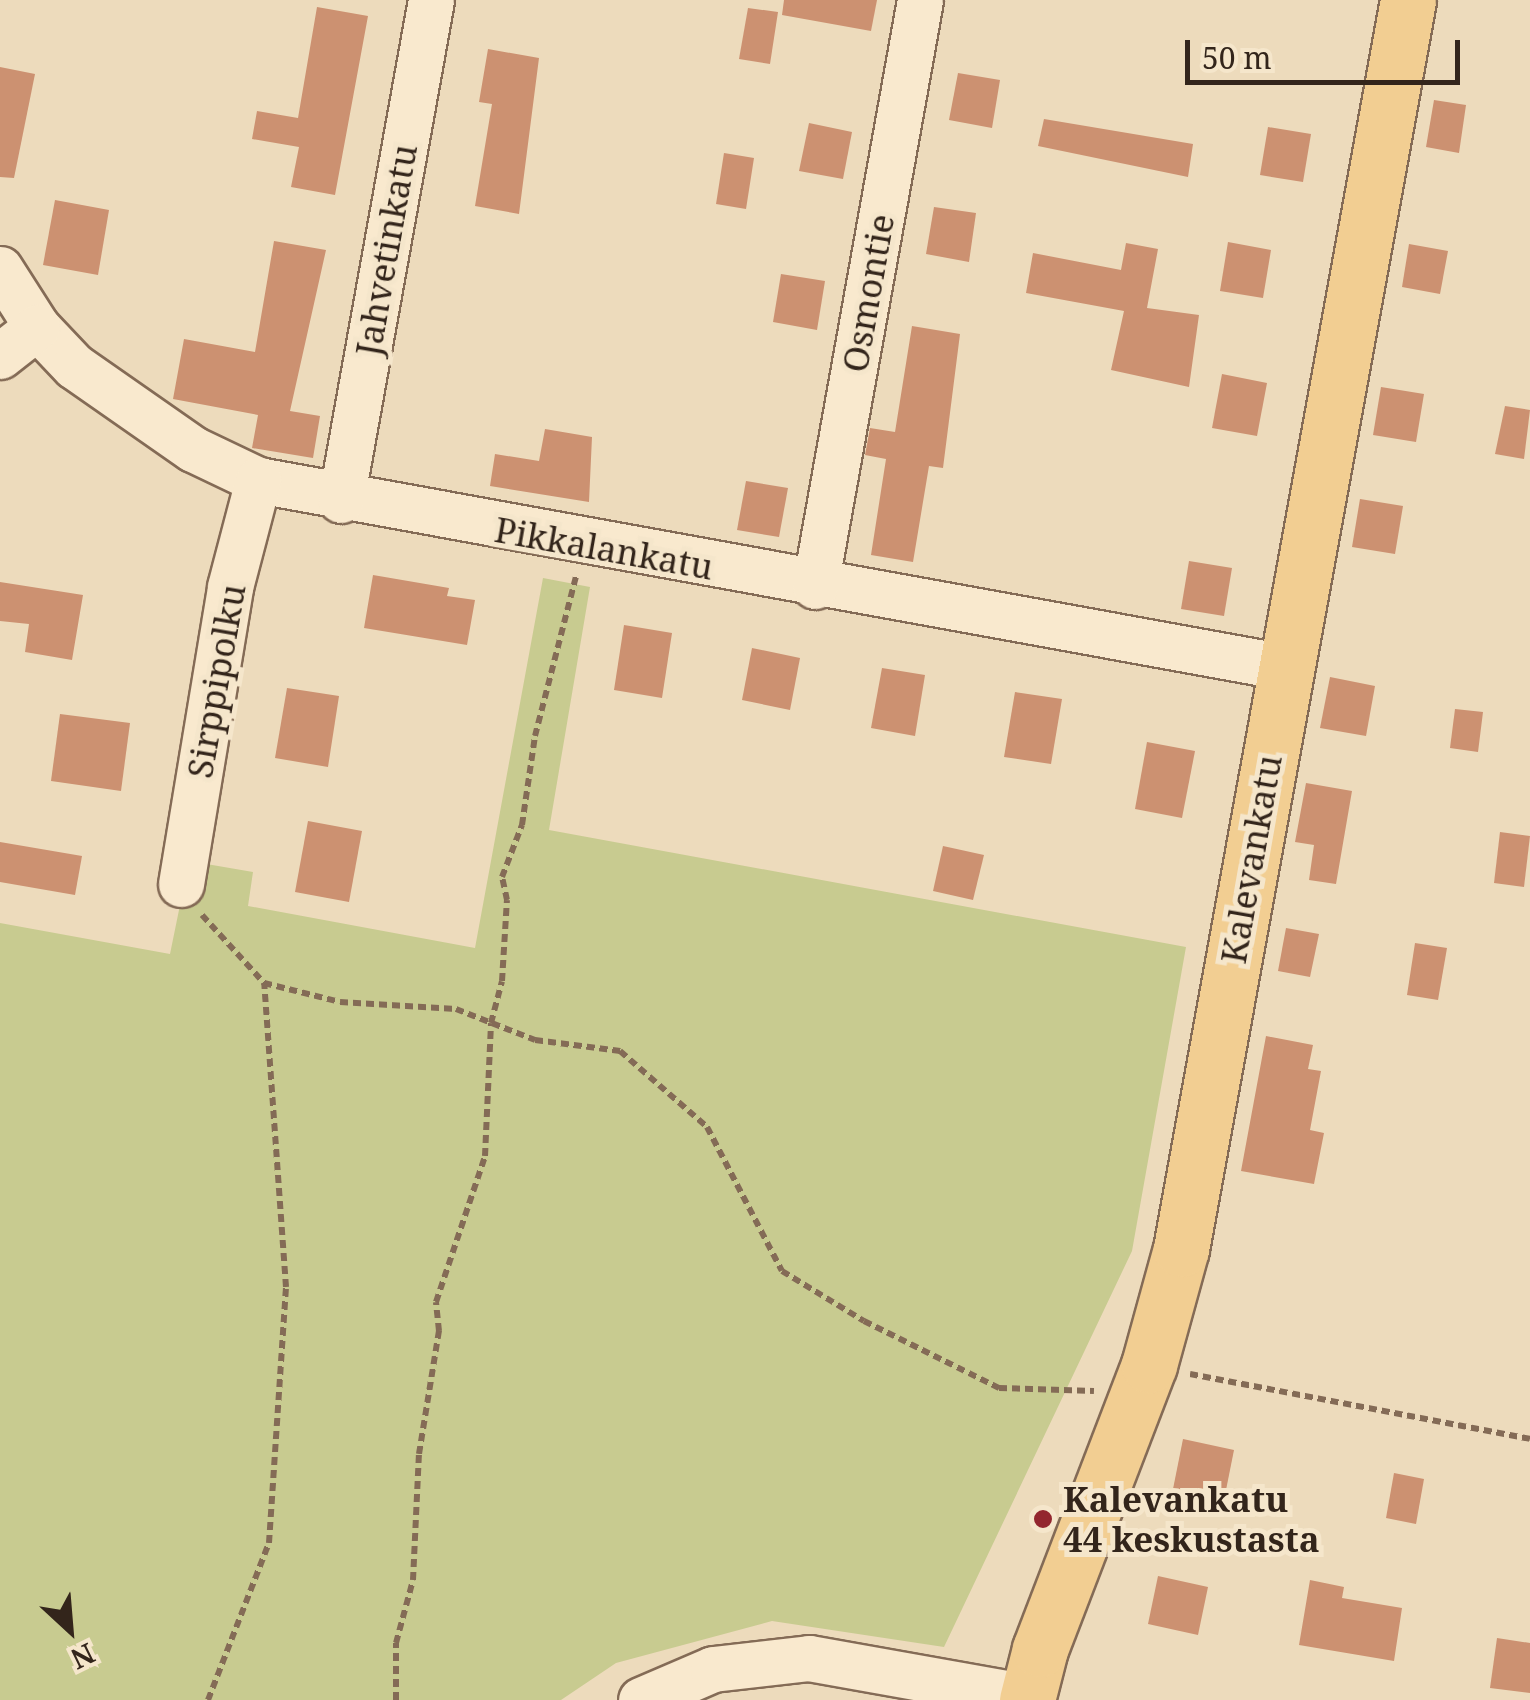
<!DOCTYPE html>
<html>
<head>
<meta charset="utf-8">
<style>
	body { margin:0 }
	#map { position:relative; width:1530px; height:1700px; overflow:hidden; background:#eddbbc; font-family:"Noto Serif",serif }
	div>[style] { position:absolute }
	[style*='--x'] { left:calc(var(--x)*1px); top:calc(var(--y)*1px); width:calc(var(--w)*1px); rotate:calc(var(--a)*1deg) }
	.green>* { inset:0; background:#c8cb90 }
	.building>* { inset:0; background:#cc9171 }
	.path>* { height:6px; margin-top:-3px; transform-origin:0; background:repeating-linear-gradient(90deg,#846b56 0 8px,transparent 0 13px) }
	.roads { filter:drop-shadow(2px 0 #846b56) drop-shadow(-2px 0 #846b56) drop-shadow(0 2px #846b56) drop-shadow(0 -2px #846b56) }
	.minor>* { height:45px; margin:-22.5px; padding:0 22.5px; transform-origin:22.5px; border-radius:22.5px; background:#f9e9ce }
	.major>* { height:55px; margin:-27.5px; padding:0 27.5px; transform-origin:27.5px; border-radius:27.5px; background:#f2ce92 }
	.dots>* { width:28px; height:28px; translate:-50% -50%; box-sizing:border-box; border:5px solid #f5e6cb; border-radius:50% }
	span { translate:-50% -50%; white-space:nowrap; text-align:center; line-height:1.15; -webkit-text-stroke:10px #f5e6cb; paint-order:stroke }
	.street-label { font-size:35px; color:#33251b }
	.poi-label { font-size:35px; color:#33251b; font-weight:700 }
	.left { translate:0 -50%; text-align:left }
	.north { position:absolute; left:20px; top:1580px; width:100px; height:100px; -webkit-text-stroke:8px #f5e6cb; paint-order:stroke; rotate:154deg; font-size:28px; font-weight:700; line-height:40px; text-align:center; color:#33251b }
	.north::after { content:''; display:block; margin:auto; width:35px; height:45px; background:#33251b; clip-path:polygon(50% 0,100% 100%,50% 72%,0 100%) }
	.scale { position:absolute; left:1185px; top:40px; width:275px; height:45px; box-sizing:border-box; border:5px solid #33251b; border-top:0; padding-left:12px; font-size:30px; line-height:35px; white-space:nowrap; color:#33251b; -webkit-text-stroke:8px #f5e6cb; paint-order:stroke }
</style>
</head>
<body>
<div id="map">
	<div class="green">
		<i style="clip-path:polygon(543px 578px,590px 587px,549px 830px,1186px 947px,1132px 1251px,944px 1647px,772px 1621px,616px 1663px,561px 1700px,0 1700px,0 923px,170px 954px,189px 861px,253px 872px,248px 906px,475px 948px)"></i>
	</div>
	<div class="building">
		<i style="clip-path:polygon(784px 0,877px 0,871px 31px,782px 15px)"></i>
		<i style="clip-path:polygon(317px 7px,368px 16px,335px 195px,291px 187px,299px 147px,252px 139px,257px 111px,298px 118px)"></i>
		<i style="clip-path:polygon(748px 8px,778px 12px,770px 64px,739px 59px)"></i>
		<i style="clip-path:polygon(488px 49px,539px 58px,519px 214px,475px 206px,492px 104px,479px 102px)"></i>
		<i style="clip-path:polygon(0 67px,35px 74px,14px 178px,0 177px)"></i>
		<i style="clip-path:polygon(958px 73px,1000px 80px,992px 128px,949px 120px)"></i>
		<i style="clip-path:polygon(1434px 100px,1466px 105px,1459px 153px,1426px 147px)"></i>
		<i style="clip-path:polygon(1044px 119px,1193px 144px,1188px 177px,1038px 146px)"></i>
		<i style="clip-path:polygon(809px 123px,852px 132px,843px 179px,799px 171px)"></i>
		<i style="clip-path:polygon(1268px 127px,1311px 134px,1303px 182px,1260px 175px)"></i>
		<i style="clip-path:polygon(724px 153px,754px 158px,746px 209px,716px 204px)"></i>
		<i style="clip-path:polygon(55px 200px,109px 210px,98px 275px,43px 265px)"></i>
		<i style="clip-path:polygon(934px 207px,976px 213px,969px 262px,926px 254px)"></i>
		<i style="clip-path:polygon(274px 241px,326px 250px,290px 411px,320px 416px,313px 458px,252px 448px,258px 415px,173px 399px,184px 339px,255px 352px)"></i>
		<i style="clip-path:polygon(1228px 242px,1271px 250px,1263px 298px,1220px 291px)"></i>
		<i style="clip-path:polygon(1126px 243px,1158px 249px,1147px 308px,1199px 315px,1189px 387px,1111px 370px,1124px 311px,1026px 293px,1033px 253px,1121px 270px)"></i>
		<i style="clip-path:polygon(1409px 244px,1448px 251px,1440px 294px,1402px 287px)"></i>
		<i style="clip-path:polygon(781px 274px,825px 281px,817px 330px,773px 322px)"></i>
		<i style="clip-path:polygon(912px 326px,960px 334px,943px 468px,929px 466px,913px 562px,871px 555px,886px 459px,865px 455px,870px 428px,895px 432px)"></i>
		<i style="clip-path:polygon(1222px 374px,1267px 383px,1257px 436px,1212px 428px)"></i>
		<i style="clip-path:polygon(1381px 387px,1424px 394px,1416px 442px,1373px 435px)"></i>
		<i style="clip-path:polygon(1505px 406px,1530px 410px,1524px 459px,1495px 454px)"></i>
		<i style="clip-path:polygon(545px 429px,592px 437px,589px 502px,490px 486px,495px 454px,539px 461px)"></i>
		<i style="clip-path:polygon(746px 481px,788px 488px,779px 537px,737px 530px)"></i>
		<i style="clip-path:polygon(1360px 499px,1403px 506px,1395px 554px,1352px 547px)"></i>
		<i style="clip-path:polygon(1189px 561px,1232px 568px,1224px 616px,1181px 609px)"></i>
		<i style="clip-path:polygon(373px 575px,449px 588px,447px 596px,475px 600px,467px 645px,364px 628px)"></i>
		<i style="clip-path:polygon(0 582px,83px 595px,72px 660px,25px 652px,29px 624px,0 621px)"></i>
		<i style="clip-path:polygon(624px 625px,672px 633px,662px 698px,614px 690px)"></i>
		<i style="clip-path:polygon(752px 648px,800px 658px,790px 710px,742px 700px)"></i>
		<i style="clip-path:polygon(882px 668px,925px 675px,915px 736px,871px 728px)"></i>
		<i style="clip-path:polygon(1330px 677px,1375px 686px,1366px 736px,1320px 728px)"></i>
		<i style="clip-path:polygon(287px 688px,339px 696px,328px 767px,275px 758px)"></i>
		<i style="clip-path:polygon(1015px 692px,1062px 699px,1051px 764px,1004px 757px)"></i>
		<i style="clip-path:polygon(1455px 709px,1483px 712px,1478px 752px,1450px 748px)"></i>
		<i style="clip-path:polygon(60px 714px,130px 723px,121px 791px,51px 781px)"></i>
		<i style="clip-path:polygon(1147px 742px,1195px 751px,1182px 818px,1135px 809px)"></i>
		<i style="clip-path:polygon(1306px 783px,1352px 791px,1336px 884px,1309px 880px,1314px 845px,1295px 842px)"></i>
		<i style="clip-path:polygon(308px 821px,362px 831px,349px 902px,295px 892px)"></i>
		<i style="clip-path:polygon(1500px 832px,1530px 836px,1524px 887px,1494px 883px)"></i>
		<i style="clip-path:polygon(0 842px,82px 856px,75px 895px,0 882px)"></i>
		<i style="clip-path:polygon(943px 846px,984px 855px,973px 900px,933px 891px)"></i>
		<i style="clip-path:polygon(1286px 928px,1319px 934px,1310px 977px,1278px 971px)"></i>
		<i style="clip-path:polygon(1415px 943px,1447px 948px,1438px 1000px,1407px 995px)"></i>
		<i style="clip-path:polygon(1266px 1036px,1313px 1045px,1308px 1069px,1321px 1071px,1310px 1130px,1324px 1133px,1314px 1184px,1241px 1171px)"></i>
		<i style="clip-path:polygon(1183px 1439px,1234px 1450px,1224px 1500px,1173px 1489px)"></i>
		<i style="clip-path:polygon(1394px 1473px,1424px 1479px,1416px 1524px,1386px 1518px)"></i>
		<i style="clip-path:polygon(1158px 1576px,1208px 1587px,1198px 1635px,1148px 1624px)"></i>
		<i style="clip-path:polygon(1310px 1580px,1344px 1587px,1342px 1598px,1402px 1608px,1394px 1661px,1299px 1645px)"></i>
		<i style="clip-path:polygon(1497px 1638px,1530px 1643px,1530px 1693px,1490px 1688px)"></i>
	</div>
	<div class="path">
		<i style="--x:202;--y:915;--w:92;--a:47.6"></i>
		<i style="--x:264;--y:983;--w:78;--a:14"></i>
		<i style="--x:340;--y:1002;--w:116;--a:3.5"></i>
		<i style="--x:456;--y:1009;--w:85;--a:21.4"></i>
		<i style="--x:535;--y:1040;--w:86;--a:7.4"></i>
		<i style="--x:620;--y:1051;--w:116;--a:41.1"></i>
		<i style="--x:707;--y:1127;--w:162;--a:62.5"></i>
		<i style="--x:782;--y:1271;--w:96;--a:31.4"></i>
		<i style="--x:864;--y:1321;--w:151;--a:26.4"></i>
		<i style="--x:999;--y:1388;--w:95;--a:1.8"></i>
		<i style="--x:1190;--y:1374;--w:346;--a:10.8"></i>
		<i style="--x:208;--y:1700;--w:168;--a:-68.8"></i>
		<i style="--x:269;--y:1543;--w:257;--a:-86.2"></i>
		<i style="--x:286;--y:1287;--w:305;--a:-94.1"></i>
		<i style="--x:396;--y:1700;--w:57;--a:-90"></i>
		<i style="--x:396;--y:1643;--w:65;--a:-74.9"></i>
		<i style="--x:413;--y:1580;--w:126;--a:-87.3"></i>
		<i style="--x:419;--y:1454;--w:125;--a:-80.8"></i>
		<i style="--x:439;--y:1331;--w:29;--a:-96"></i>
		<i style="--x:436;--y:1302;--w:154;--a:-71.4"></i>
		<i style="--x:485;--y:1156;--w:133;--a:-87.4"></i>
		<i style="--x:491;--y:1023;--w:43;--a:-75.3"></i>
		<i style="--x:502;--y:981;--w:81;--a:-86.5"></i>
		<i style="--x:507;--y:900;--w:24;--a:-102"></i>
		<i style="--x:502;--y:877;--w:56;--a:-69"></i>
		<i style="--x:522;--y:825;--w:90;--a:-81.7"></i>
		<i style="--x:535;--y:736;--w:165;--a:-75.6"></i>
	</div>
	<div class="roads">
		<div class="minor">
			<i style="--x:0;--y:269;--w:69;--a:57.5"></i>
			<i style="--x:37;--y:327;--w:54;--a:46.5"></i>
			<i style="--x:74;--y:366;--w:145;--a:34.9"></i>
			<i style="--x:193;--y:449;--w:72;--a:25.5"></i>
			<i style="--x:258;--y:480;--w:1044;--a:10.32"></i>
			<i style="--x:0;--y:356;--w:47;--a:-38.1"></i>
			<i style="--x:341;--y:500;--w:508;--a:-79.8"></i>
			<i style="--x:815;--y:586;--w:595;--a:-79.84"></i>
			<i style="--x:181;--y:884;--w:301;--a:-80.6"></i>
			<i style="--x:230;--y:587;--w:111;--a:-75.3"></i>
			<i style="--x:641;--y:1700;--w:78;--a:-23.3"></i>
			<i style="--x:713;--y:1669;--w:97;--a:-6.5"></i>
			<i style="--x:809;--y:1658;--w:221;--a:10.1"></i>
		</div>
		<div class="major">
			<i style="--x:1027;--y:1700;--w:53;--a:-75.7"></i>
			<i style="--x:1040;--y:1649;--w:304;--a:-69"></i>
			<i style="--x:1149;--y:1365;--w:120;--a:-74.6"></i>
			<i style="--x:1181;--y:1249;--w:1269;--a:-79.7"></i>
		</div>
	</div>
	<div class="dots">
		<i style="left:1043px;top:1519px;background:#93262e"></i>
	</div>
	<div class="street-label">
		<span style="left:386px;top:250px;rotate:-80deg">Jahvetinkatu</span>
		<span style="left:868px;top:293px;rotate:-80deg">Osmontie</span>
		<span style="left:604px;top:548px;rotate:10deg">Pikkalankatu</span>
		<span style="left:216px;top:681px;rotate:-80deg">Sirppipolku</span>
		<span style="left:1251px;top:859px;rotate:-80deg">Kalevankatu</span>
	</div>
	<div class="poi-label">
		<span class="left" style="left:1063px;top:1519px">Kalevankatu<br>44 keskustasta</span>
	</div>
	<div class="north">N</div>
	<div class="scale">50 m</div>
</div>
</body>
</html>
